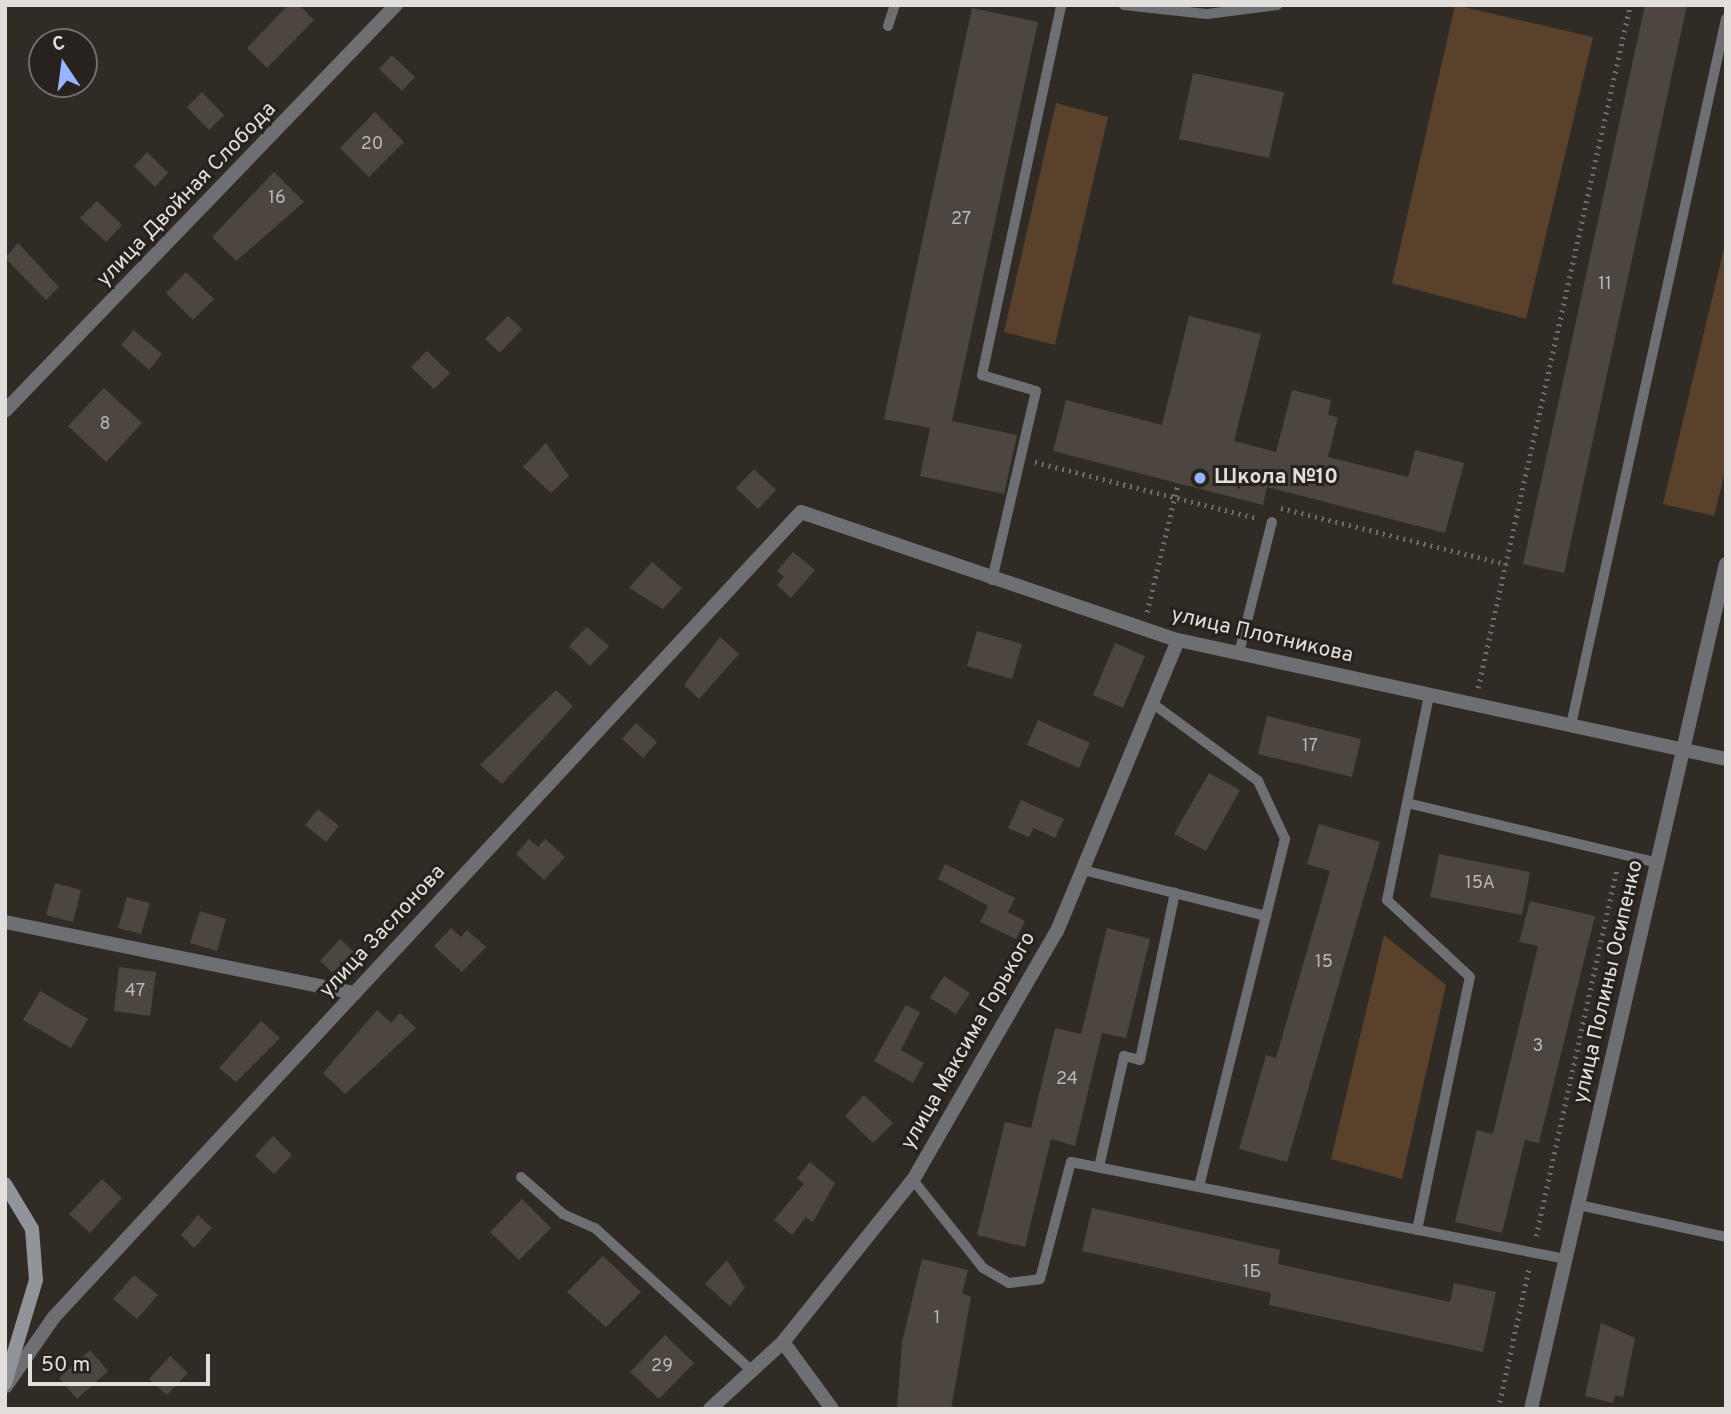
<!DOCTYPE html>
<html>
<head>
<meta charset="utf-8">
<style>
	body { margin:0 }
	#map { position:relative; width:1731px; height:1414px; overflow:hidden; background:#312b26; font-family:Overpass,sans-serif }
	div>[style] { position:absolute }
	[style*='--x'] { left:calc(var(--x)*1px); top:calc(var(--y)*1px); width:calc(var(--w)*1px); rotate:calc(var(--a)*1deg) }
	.green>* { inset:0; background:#59412b }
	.building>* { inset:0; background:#4c4540 }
	.path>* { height:4.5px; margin-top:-2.25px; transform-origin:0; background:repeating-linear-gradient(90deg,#706b67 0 2px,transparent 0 7px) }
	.lane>* { height:10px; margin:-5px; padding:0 5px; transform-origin:5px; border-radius:5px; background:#6d6f72 }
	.street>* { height:14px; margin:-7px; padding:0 7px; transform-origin:7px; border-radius:7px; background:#6d6f72 }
	.secondary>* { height:14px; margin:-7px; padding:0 7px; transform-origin:7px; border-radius:7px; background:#919499 }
	.dots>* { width:19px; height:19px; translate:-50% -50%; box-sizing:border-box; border:4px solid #27221d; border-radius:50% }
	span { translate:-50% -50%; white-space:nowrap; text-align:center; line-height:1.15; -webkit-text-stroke:6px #27221d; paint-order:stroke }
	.number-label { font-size:18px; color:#bcb8b4 }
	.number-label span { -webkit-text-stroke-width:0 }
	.street-label { font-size:21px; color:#e2dedb }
	.poi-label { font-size:21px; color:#e2dedb; font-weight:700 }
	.left { translate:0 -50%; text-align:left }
	.frame { position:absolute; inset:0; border:7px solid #e2dedb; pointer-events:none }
	.north { position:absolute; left:28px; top:28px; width:70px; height:70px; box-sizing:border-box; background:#27221d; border:2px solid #726d69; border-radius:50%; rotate:347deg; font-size:19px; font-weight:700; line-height:28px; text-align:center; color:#e2dedb }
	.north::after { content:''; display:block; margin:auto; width:24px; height:32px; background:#95b6fd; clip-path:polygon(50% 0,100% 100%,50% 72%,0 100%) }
	.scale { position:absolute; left:28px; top:1354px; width:182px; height:32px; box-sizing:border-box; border:4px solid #e2dedb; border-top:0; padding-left:9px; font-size:21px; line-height:24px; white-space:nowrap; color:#e2dedb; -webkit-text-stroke:5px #27221d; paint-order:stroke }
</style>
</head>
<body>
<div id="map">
	<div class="green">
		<i style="clip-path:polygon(1455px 5px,1593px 37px,1526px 319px,1392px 283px)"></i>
		<i style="clip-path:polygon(1056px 103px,1108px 117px,1055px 345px,1004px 332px)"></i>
		<i style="clip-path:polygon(1726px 240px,1726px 468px,1714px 516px,1663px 504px)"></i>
		<i style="clip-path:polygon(1384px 935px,1446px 985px,1402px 1179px,1331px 1159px)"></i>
	</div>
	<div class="building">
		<i style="clip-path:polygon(288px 5px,299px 5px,314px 20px,267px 68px,247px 48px)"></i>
		<i style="clip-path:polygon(1645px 5px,1687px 5px,1564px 573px,1523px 564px)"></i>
		<i style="clip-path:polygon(972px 8px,1038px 22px,952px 421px,1017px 435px,1004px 494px,920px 476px,930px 428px,884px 419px)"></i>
		<i style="clip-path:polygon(392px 55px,415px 77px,402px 91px,379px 69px)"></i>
		<i style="clip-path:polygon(1193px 73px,1284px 92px,1269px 158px,1179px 139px)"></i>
		<i style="clip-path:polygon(202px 92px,224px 115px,209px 130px,187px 107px)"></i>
		<i style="clip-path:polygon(375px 112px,404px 142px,369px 177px,340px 148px)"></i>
		<i style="clip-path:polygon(147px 152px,168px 173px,155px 187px,134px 166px)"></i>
		<i style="clip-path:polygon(274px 172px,304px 202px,236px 261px,212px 237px)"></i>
		<i style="clip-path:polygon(97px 201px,122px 225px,106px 242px,80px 218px)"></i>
		<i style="clip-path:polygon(18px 243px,59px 287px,46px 300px,5px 258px)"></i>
		<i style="clip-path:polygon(186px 272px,214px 299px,193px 320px,166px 293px)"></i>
		<i style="clip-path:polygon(508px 316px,522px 329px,500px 353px,485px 339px)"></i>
		<i style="clip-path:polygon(1189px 316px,1261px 334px,1234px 441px,1276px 452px,1292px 390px,1331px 400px,1328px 415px,1338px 417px,1328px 457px,1408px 477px,1415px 450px,1464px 463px,1445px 533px,1267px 487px,1263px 505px,1053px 451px,1066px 400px,1162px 425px)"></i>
		<i style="clip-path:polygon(134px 330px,162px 354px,149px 370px,121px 345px)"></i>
		<i style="clip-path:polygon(427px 351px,450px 373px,434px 389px,411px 367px)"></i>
		<i style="clip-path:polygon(104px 388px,142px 423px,106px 462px,68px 426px)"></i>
		<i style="clip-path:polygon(546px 443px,569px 476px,551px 493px,523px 467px)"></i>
		<i style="clip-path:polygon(754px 469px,776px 490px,758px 509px,736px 488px)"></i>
		<i style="clip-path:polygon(793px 552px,815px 570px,791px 598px,777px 585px,784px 577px,777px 571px)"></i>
		<i style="clip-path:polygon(652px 562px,682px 588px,663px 609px,629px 588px)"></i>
		<i style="clip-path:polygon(587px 627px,609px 646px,590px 666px,569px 646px)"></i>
		<i style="clip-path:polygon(977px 631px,1022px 644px,1012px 679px,967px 666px)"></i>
		<i style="clip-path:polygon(720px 637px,739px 654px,699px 699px,684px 685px)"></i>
		<i style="clip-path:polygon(1115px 643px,1145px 656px,1123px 708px,1093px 695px)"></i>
		<i style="clip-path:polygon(556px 690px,573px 706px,502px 784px,480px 765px)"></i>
		<i style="clip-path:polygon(1267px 716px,1361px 739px,1352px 777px,1258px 754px)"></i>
		<i style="clip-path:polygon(1038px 720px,1090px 743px,1079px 768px,1027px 745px)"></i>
		<i style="clip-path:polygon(636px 723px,657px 742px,643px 758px,622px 739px)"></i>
		<i style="clip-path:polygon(1209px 773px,1240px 790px,1206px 851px,1174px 834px)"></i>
		<i style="clip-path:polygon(1021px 800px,1064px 819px,1055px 838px,1034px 828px,1029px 837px,1008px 828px)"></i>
		<i style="clip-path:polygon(318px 809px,339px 826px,326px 842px,305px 825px)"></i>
		<i style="clip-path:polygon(1319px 824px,1380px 842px,1287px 1162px,1239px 1149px,1266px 1055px,1276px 1058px,1330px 871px,1307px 864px)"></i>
		<i style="clip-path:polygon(529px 839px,538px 847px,545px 839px,565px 857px,544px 880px,516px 854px)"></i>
		<i style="clip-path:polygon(1439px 854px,1530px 872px,1522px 915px,1430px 897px)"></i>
		<i style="clip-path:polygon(945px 864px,1015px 898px,1008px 912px,1025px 921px,1016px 939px,980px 922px,988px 906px,938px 879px)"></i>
		<i style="clip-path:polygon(55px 883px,81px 890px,73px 922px,46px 915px)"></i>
		<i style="clip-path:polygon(127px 897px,150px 903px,141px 934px,118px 928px)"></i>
		<i style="clip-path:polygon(1530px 901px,1595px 916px,1539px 1143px,1525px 1140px,1502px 1233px,1455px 1222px,1477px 1130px,1493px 1134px,1538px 946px,1519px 942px)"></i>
		<i style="clip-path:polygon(200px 911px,226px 919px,217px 951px,190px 943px)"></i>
		<i style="clip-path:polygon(451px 928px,461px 937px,467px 930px,486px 947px,462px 972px,434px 946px)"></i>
		<i style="clip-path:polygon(1107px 928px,1150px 939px,1126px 1038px,1102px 1033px,1075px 1146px,1051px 1139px,1025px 1247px,977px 1235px,1005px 1122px,1031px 1128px,1055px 1028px,1081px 1034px)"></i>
		<i style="clip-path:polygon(340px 939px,354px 952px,334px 974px,320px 961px)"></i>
		<i style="clip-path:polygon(119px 967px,156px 972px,150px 1016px,114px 1011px)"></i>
		<i style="clip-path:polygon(944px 976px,970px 993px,956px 1014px,930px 998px)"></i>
		<i style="clip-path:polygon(40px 991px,88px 1019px,71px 1048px,23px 1020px)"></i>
		<i style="clip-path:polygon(906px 1005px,920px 1012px,901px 1050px,924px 1063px,913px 1083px,874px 1061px)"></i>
		<i style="clip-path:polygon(377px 1010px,391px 1023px,400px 1013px,416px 1028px,345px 1094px,323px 1073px)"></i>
		<i style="clip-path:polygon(261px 1021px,280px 1038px,236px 1082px,219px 1068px)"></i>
		<i style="clip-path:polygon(864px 1095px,893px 1123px,873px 1143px,845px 1116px)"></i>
		<i style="clip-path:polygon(273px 1136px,292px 1155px,274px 1174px,255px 1156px)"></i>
		<i style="clip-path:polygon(810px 1162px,835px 1183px,813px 1222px,806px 1217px,792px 1235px,774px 1220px,804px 1184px,797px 1178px)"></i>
		<i style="clip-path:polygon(102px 1179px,122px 1198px,90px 1233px,69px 1214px)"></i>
		<i style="clip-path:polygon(522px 1199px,551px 1228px,519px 1260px,490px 1232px)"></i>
		<i style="clip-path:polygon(1092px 1208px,1280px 1250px,1278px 1264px,1450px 1302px,1454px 1283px,1496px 1292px,1483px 1352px,1269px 1305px,1271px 1293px,1082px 1251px)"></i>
		<i style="clip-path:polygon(198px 1215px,212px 1228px,194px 1248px,181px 1235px)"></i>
		<i style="clip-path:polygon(603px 1256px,641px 1292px,606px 1327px,567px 1292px)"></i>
		<i style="clip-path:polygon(922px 1259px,968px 1270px,962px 1293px,971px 1297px,951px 1409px,897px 1409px,902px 1342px)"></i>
		<i style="clip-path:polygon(727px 1260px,745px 1288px,730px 1306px,705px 1284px)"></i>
		<i style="clip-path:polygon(134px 1275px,158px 1295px,137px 1319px,113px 1299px)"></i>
		<i style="clip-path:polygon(1601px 1323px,1635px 1338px,1623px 1397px,1615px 1395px,1613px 1403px,1585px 1396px)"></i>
		<i style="clip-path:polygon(665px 1335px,694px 1363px,659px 1399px,630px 1372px)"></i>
		<i style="clip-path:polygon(90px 1350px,108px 1371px,77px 1399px,59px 1378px)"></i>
		<i style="clip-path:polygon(170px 1356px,188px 1373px,167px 1395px,149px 1379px)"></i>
	</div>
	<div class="path">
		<i style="--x:1035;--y:462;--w:229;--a:14.2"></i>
		<i style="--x:1281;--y:508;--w:232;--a:14"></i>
		<i style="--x:1147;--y:612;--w:133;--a:-76.5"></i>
		<i style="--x:1478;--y:688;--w:700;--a:-77.45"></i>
		<i style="--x:1536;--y:1236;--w:377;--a:-77.6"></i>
		<i style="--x:1498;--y:1409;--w:144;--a:-77.6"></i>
	</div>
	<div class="lane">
		<i style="--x:1124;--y:5;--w:83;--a:6.2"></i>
		<i style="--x:1207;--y:14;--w:71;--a:-7.3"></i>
		<i style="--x:888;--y:26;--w:22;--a:-72"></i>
		<i style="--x:992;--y:580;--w:194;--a:-76.9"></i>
		<i style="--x:1036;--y:391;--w:56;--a:-163.5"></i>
		<i style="--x:982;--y:375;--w:378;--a:-77.9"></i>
		<i style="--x:1239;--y:653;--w:135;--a:-75.9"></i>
		<i style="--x:1152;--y:703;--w:132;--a:36.3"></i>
		<i style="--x:1258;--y:781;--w:64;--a:65"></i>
		<i style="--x:1285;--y:839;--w:358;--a:103.9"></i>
		<i style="--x:1571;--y:725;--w:723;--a:-77.62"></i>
		<i style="--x:1407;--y:803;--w:258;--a:13.4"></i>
		<i style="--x:1083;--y:870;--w:189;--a:14.1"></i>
		<i style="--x:1099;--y:1167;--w:114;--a:-77.3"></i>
		<i style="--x:1124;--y:1056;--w:16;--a:14"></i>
		<i style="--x:1140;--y:1060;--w:171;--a:-78.2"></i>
		<i style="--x:521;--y:1177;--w:56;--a:41.4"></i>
		<i style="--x:563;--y:1214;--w:35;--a:24"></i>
		<i style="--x:595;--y:1228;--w:211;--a:42.3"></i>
		<i style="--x:913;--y:1180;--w:112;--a:51.5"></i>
		<i style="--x:983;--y:1268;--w:30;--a:30"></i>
		<i style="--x:1009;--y:1283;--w:31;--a:-7"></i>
		<i style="--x:1040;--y:1279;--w:121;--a:-75.2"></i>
		<i style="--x:1071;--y:1162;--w:504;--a:11.09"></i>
		<i style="--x:1579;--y:1205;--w:150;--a:12.3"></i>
		<i style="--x:1417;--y:1230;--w:258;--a:-78.2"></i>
		<i style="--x:1470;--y:977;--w:113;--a:-137.1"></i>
		<i style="--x:1387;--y:900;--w:208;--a:-78.4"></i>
	</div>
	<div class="street">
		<i style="--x:5;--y:411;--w:564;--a:-46.08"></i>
		<i style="--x:5;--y:922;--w:357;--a:11.5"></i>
		<i style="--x:783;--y:1342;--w:83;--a:53.8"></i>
		<i style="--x:6;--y:1386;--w:84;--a:-55.2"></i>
		<i style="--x:54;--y:1317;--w:1098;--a:-47.14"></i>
		<i style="--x:801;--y:512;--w:398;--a:18.8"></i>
		<i style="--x:1178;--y:640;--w:561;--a:12.25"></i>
		<i style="--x:710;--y:1409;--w:99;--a:-42.5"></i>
		<i style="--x:783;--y:1342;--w:208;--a:-51.3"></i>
		<i style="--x:913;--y:1180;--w:288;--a:-60"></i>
		<i style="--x:1057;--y:931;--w:315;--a:-67.4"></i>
		<i style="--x:1531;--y:1409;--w:867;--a:-77.01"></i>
	</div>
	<div class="secondary">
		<i style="--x:5;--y:1184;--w:52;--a:59"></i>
		<i style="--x:32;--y:1229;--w:51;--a:85.5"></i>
		<i style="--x:36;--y:1280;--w:108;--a:106.8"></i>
	</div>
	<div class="dots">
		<i style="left:1200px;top:478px;background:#95b6fd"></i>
	</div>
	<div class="number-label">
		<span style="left:372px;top:145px">20</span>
		<span style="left:277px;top:199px">16</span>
		<span style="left:961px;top:220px">27</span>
		<span style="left:1605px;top:285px">11</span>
		<span style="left:105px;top:425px">8</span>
		<span style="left:1310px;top:747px">17</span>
		<span style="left:1480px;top:884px">15А</span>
		<span style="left:1324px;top:963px">15</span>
		<span style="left:135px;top:992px">47</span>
		<span style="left:1538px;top:1047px">3</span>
		<span style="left:1067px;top:1080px">24</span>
		<span style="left:1252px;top:1273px">1Б</span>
		<span style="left:937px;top:1319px">1</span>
		<span style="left:662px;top:1367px">29</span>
	</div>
	<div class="street-label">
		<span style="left:187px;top:195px;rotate:-46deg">улица Двойная Слобода</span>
		<span style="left:1262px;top:636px;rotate:13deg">улица Плотникова</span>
		<span style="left:383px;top:932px;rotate:-47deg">улица Заслонова</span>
		<span style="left:1609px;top:982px;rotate:-77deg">улица Полины Осипенко</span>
		<span style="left:969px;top:1041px;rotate:-60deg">улица Максима Горького</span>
	</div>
	<div class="poi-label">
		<span class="left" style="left:1214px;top:478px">Школа №10</span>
	</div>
	<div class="frame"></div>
	<div class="north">С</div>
	<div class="scale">50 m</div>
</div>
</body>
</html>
